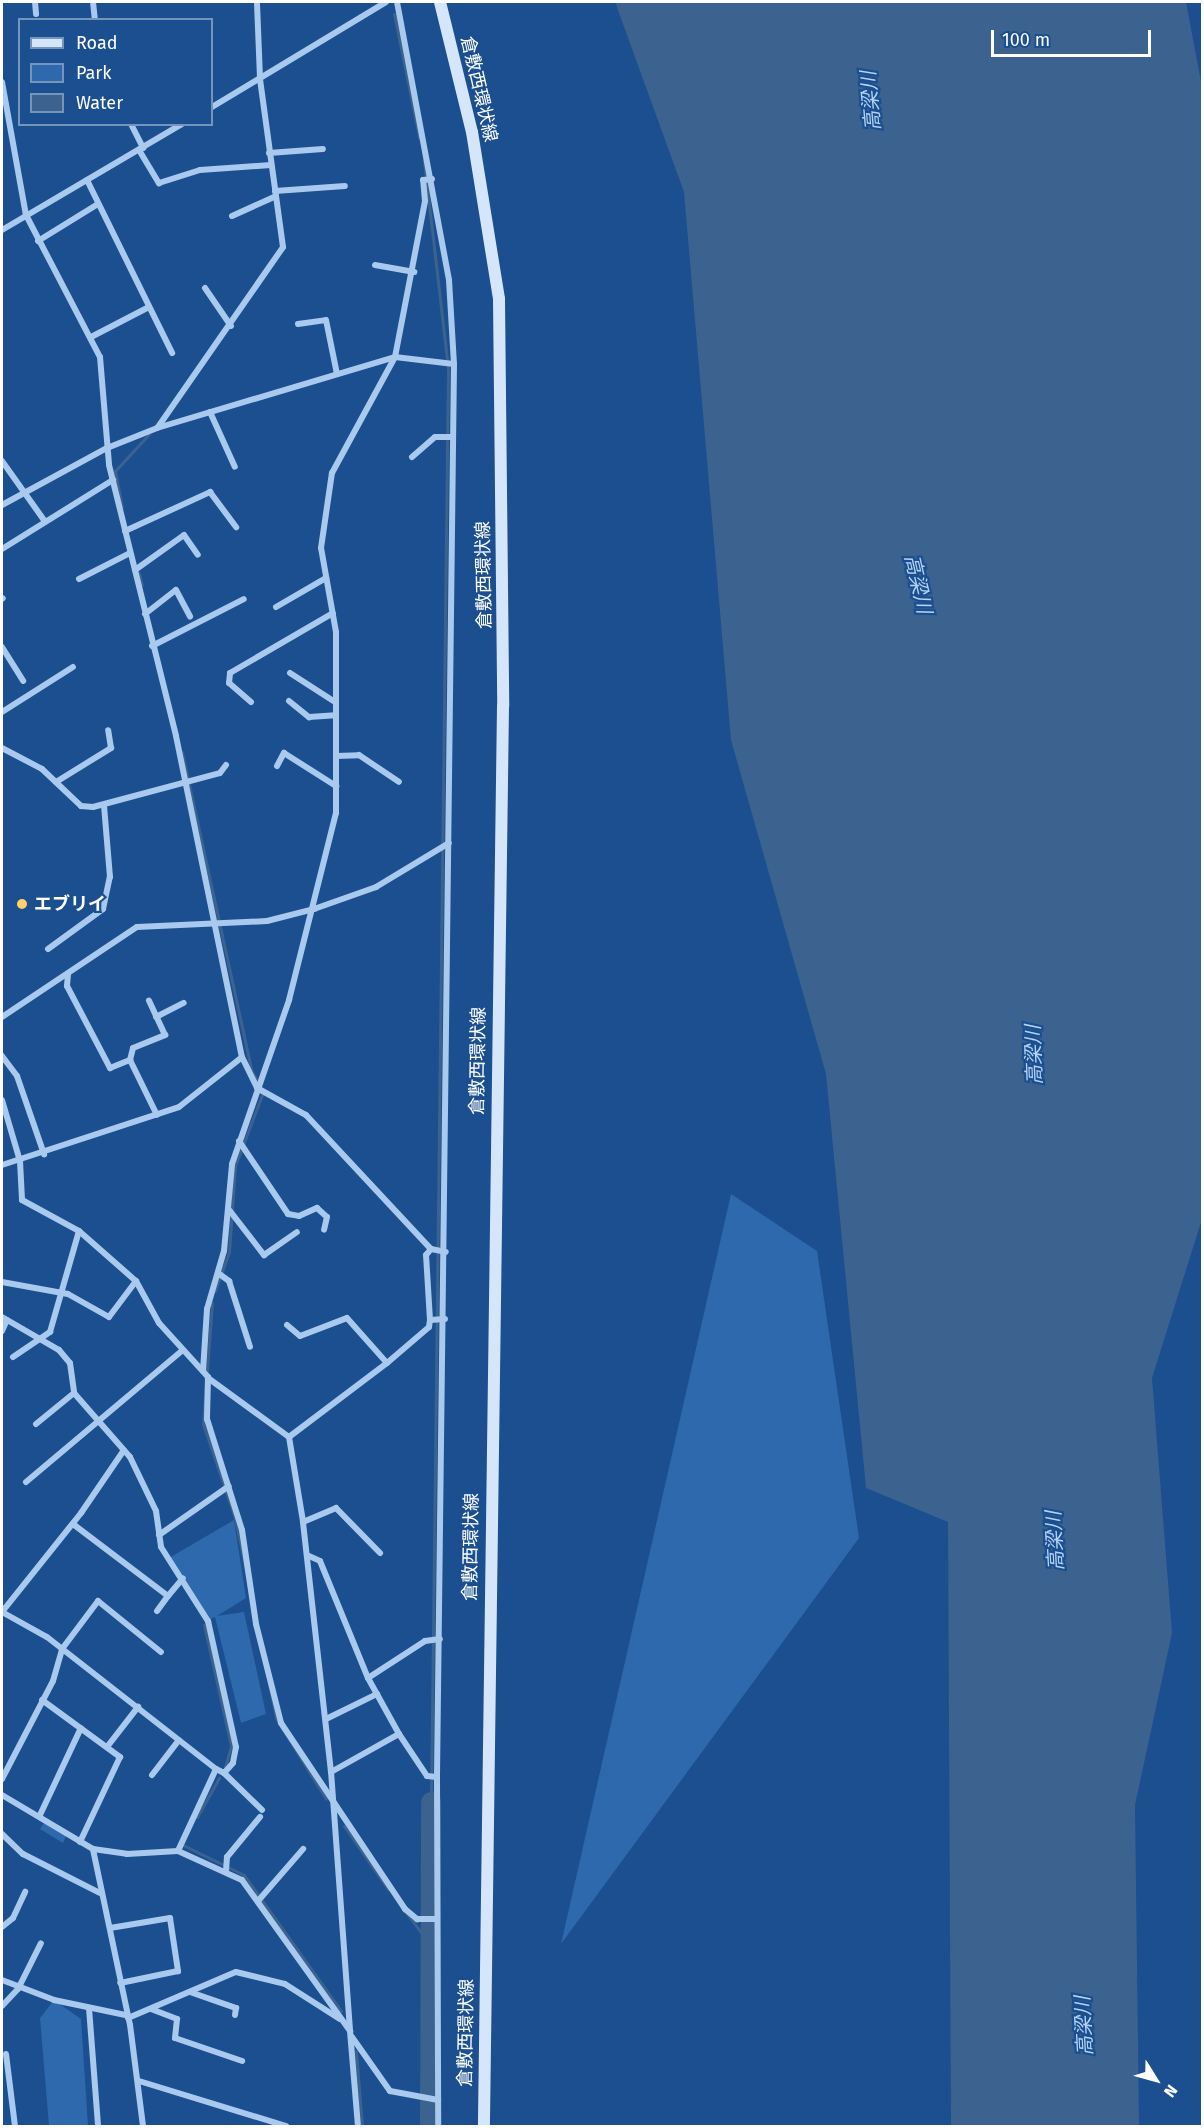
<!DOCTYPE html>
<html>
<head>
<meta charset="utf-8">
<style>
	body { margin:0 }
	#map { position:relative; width:1204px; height:2128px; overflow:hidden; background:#1b4f8f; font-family:"Fira Sans","Noto Sans JP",sans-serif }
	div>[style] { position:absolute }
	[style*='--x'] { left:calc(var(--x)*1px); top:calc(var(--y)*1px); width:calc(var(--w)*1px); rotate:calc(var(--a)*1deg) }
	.green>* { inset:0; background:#2e69ad }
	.water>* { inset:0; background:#3c6290 }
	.stream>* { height:3px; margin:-1.5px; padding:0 1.5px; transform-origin:1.5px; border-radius:1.5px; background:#3c6290 }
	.river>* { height:20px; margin:-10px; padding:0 10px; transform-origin:10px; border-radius:10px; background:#3c6290 }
	.minor>* { height:6px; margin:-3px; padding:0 3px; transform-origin:3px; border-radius:3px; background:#a9c9ee }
	.secondary>* { height:12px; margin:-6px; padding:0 6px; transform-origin:6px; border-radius:6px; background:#d6e6fa }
	.dots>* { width:16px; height:16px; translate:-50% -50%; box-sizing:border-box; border:3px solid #1b4f8f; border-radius:50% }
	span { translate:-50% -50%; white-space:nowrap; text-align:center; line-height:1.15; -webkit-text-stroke:4.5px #1b4f8f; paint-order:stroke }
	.street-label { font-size:18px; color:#fff }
	.poi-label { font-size:18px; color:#fff; font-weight:700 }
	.left { translate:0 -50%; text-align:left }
	.water-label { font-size:20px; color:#b5d3f5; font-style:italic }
	.frame { position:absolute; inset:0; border:3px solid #fff; pointer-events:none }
	.legend { position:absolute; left:18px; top:18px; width:195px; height:108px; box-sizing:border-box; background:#1b4f8f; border:2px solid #7695bc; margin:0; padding:8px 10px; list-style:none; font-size:18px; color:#fff }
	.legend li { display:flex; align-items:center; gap:12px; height:30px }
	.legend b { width:30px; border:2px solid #7695bc }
	.north { position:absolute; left:1126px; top:2050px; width:60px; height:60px; -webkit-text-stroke:4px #1b4f8f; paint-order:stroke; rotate:127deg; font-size:16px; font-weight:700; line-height:24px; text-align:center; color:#fff }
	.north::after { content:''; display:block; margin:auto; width:21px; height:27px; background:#fff; clip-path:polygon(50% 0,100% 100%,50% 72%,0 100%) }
	.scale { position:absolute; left:991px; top:30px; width:160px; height:27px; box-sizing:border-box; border:3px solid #fff; border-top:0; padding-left:8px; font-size:18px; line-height:21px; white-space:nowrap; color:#fff; -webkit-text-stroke:4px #1b4f8f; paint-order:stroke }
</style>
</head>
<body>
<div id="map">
	<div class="green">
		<i style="clip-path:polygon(731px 1194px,817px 1251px,859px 1538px,561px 1944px)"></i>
		<i style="clip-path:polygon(234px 1520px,246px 1598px,217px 1616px,244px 1612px,266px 1714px,241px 1723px,215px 1617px,206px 1621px,169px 1558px)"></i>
		<i style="clip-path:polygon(44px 1823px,66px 1836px,63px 1843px,40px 1829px)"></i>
		<i style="clip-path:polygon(54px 2000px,81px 2019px,88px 2126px,49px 2126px,40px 2018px)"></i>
	</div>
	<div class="water">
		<i style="clip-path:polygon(615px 2px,1186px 2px,1202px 87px,1202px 1219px,1152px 1378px,1172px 1633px,1135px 1805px,1139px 2126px,951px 2126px,948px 1522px,866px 1488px,826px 1074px,731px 740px,684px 192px)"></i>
	</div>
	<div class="stream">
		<i style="--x:394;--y:14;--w:126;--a:78.5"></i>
		<i style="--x:424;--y:161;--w:209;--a:83.4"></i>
		<i style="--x:448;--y:369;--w:1433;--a:90.68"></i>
		<i style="--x:122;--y:507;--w:37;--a:-101"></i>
		<i style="--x:115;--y:471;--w:50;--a:-47.4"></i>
		<i style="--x:139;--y:573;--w:12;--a:76"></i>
		<i style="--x:182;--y:752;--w:328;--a:77.7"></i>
		<i style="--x:252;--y:1072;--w:13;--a:58"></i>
		<i style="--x:215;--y:1291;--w:41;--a:-70.3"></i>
		<i style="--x:229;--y:1252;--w:86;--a:-86"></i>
		<i style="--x:235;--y:1166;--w:76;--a:-69.2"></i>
		<i style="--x:212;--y:1303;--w:121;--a:94.3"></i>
		<i style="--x:203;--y:1424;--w:99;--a:71.2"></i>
		<i style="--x:235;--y:1518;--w:204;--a:78.4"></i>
		<i style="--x:276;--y:1718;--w:95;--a:58.3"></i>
		<i style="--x:204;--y:1625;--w:124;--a:77.4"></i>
		<i style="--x:231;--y:1746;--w:22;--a:106"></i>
		<i style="--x:197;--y:1817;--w:45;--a:-60.6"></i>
		<i style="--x:344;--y:1826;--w:77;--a:55.1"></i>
		<i style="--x:183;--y:1845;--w:68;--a:26.2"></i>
		<i style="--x:244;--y:1875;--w:167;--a:54.5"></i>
		<i style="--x:405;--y:1911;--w:40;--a:53"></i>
		<i style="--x:356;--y:2051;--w:75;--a:85.4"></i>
	</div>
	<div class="river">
		<i style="--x:430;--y:2126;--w:324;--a:-89.8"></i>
	</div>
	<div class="minor">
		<i style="--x:35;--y:2;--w:12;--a:85"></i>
		<i style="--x:93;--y:2;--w:18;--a:84"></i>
		<i style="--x:397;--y:2;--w:283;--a:79.4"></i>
		<i style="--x:449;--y:280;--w:84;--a:86.6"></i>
		<i style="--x:454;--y:364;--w:1413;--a:90.69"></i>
		<i style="--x:437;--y:1777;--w:349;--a:89.8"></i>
		<i style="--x:2;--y:82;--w:135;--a:79.8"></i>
		<i style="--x:26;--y:215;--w:160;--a:62.5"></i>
		<i style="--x:100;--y:357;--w:108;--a:85.2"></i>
		<i style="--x:109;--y:465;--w:279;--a:76.1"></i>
		<i style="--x:176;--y:736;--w:328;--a:78.4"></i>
		<i style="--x:242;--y:1057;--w:34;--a:64"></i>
		<i style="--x:257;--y:1088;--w:56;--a:28.9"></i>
		<i style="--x:306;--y:1115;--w:183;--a:47"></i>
		<i style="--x:431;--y:1249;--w:15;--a:11"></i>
		<i style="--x:212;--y:107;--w:203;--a:-31.1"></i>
		<i style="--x:131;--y:124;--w:27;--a:63"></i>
		<i style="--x:139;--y:150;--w:39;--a:59"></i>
		<i style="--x:159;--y:183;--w:43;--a:-17.6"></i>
		<i style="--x:200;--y:170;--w:71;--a:-4"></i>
		<i style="--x:269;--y:153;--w:54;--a:-4.2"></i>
		<i style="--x:87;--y:180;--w:193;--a:63.8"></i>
		<i style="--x:275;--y:191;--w:70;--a:-4.1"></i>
		<i style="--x:232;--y:216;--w:48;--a:-24.4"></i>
		<i style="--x:2;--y:230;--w:209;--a:-30.5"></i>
		<i style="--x:38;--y:241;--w:70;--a:-31.7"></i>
		<i style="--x:375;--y:265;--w:40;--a:10"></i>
		<i style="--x:205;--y:288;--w:46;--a:55.6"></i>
		<i style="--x:298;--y:324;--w:28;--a:-8"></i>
		<i style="--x:326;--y:320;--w:55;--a:78.5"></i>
		<i style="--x:93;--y:336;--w:63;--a:-27.4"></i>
		<i style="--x:210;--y:412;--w:60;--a:65.6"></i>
		<i style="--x:158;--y:427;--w:219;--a:-55.2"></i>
		<i style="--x:283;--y:247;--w:171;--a:-97.8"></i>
		<i style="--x:260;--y:78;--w:76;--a:-92.3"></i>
		<i style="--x:412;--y:457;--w:30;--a:-41"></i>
		<i style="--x:435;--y:437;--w:18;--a:0"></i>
		<i style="--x:2;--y:461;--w:72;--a:54.6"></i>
		<i style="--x:2;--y:505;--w:119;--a:-28.5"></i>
		<i style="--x:107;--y:448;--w:54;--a:-21.8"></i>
		<i style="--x:157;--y:428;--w:248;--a:-16.6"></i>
		<i style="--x:395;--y:357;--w:59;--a:6.8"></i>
		<i style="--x:125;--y:531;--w:94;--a:-24.6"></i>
		<i style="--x:210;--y:492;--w:44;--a:53.4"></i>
		<i style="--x:2;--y:549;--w:131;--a:-31.9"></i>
		<i style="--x:135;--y:570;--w:60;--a:-35.5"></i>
		<i style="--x:184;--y:535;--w:24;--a:55"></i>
		<i style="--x:79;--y:579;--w:57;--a:-27"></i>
		<i style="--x:2;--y:599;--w:1;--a:-45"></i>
		<i style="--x:276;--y:607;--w:58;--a:-30.1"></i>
		<i style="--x:145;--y:614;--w:39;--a:-38"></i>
		<i style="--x:176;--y:590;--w:30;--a:62"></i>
		<i style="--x:152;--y:646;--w:103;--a:-27.1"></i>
		<i style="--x:2;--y:647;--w:40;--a:58"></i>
		<i style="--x:290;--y:673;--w:54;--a:32.8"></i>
		<i style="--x:289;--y:701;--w:26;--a:39"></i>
		<i style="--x:309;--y:717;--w:26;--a:-4"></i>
		<i style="--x:251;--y:702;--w:29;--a:-139"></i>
		<i style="--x:229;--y:683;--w:10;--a:-84"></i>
		<i style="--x:230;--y:673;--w:119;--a:-30.2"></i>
		<i style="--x:2;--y:712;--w:84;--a:-32.4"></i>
		<i style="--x:2;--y:748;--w:45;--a:27.7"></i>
		<i style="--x:42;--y:769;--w:54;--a:43.5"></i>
		<i style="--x:81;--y:806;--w:12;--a:5"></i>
		<i style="--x:93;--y:807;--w:131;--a:-15"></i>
		<i style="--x:220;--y:773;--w:10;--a:-53"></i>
		<i style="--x:336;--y:756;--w:23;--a:-2"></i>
		<i style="--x:359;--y:755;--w:48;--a:34"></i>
		<i style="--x:277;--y:766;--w:15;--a:-62"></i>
		<i style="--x:284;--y:753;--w:62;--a:32.4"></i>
		<i style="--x:56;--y:782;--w:65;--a:-31.7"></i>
		<i style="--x:111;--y:748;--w:18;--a:-99"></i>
		<i style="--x:48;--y:949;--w:68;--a:-36"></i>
		<i style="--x:103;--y:909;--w:33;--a:-78"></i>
		<i style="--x:110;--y:877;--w:72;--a:-94.8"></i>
		<i style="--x:68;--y:974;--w:12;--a:95"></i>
		<i style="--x:67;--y:986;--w:93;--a:62.3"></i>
		<i style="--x:110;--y:1068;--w:22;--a:-22"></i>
		<i style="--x:130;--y:1060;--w:61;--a:63.9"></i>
		<i style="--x:2;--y:1017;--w:162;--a:-33.7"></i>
		<i style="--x:137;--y:927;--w:130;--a:-2.6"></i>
		<i style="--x:267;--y:921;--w:49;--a:-14.3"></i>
		<i style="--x:314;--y:909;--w:66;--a:-19.5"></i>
		<i style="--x:376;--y:887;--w:85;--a:-31.1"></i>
		<i style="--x:156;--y:1017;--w:31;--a:-27"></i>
		<i style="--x:2;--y:1056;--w:25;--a:53"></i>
		<i style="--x:17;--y:1076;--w:83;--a:70.9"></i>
		<i style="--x:130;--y:1060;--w:12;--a:-76"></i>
		<i style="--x:133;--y:1048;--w:35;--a:-22"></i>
		<i style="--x:165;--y:1035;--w:38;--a:-115"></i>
		<i style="--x:2;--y:1100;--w:64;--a:73.6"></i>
		<i style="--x:20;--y:1161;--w:39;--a:87"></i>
		<i style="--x:22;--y:1200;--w:65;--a:28.5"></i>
		<i style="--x:79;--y:1231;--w:76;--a:41.3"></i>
		<i style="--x:136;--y:1281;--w:48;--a:61.3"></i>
		<i style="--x:159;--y:1323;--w:73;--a:47.8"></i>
		<i style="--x:208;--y:1377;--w:42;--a:91.4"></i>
		<i style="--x:207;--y:1419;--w:116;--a:72.5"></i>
		<i style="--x:242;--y:1530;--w:95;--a:81.5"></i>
		<i style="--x:256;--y:1624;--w:102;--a:75.8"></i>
		<i style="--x:281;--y:1723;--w:224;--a:56.3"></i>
		<i style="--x:405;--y:1909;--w:16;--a:40"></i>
		<i style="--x:417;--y:1919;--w:19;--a:0"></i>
		<i style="--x:239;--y:1141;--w:88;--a:56.1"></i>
		<i style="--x:288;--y:1214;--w:11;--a:10"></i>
		<i style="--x:299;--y:1216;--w:20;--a:-24"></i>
		<i style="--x:317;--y:1208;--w:13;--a:42"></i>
		<i style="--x:327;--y:1217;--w:13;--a:103"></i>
		<i style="--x:2;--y:1165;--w:186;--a:-18.1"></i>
		<i style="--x:179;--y:1107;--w:80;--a:-38.4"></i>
		<i style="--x:230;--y:1211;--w:56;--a:52.3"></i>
		<i style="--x:264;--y:1255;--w:40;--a:-34.9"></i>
		<i style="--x:218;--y:1273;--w:14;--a:36"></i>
		<i style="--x:229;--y:1281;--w:69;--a:72.3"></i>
		<i style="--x:2;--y:1282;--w:67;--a:10.3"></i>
		<i style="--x:68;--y:1294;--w:47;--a:29.3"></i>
		<i style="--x:109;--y:1317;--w:45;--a:-53.1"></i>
		<i style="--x:2;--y:1317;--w:66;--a:30.1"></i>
		<i style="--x:59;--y:1350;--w:17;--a:50"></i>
		<i style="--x:70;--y:1363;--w:30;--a:82"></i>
		<i style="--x:74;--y:1393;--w:85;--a:48.8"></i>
		<i style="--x:130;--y:1457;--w:60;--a:64.3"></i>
		<i style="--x:156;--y:1511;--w:36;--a:82"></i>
		<i style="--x:161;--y:1547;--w:88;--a:57.6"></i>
		<i style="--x:208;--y:1621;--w:129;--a:77.5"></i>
		<i style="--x:236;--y:1747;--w:16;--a:101"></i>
		<i style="--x:233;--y:1763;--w:13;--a:132"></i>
		<i style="--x:224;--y:1773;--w:9;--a:-153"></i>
		<i style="--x:216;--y:1769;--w:90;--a:114.9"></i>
		<i style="--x:430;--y:1320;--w:65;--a:-93.5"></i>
		<i style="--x:426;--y:1255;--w:8;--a:-50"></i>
		<i style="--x:287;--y:1325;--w:17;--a:40"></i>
		<i style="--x:300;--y:1336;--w:50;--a:-21"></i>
		<i style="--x:347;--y:1318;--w:60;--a:48.4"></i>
		<i style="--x:2;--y:1331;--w:12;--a:-66"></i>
		<i style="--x:13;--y:1357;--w:45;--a:-34"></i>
		<i style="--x:50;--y:1332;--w:105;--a:-74"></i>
		<i style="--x:203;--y:1371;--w:62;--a:-86.3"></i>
		<i style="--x:207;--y:1309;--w:60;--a:-73.7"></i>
		<i style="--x:224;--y:1251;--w:87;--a:-84.7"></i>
		<i style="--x:232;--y:1164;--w:174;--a:-70.8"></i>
		<i style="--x:289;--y:1000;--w:193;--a:-75.9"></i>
		<i style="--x:336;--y:813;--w:181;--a:-90"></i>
		<i style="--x:336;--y:632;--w:85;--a:-100.1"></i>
		<i style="--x:321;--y:548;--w:76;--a:-81.7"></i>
		<i style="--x:332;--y:473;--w:132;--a:-61.5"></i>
		<i style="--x:395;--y:357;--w:159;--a:-79.1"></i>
		<i style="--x:425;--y:201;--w:21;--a:-95"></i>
		<i style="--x:423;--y:180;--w:9;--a:-6"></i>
		<i style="--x:208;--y:1378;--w:100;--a:36.1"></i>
		<i style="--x:289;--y:1437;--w:86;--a:80.6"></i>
		<i style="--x:36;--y:1424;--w:49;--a:-39.2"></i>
		<i style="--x:289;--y:1437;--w:123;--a:-37.1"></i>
		<i style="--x:387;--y:1363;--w:55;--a:-40.6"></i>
		<i style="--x:429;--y:1327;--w:7;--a:-82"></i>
		<i style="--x:430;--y:1320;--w:15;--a:-4"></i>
		<i style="--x:26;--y:1482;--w:205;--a:-40.1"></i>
		<i style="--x:73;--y:1524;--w:119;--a:37.2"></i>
		<i style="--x:168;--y:1596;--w:23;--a:-50"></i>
		<i style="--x:159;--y:1535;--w:85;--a:-35"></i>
		<i style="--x:309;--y:1556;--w:12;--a:24"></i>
		<i style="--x:320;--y:1561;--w:126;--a:67.7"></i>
		<i style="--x:368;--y:1678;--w:64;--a:61"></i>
		<i style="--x:399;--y:1734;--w:50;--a:56.3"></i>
		<i style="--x:427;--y:1776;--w:10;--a:6"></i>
		<i style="--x:157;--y:1611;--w:19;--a:-54"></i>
		<i style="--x:2;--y:1612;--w:51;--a:29.1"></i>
		<i style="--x:47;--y:1637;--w:214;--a:38"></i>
		<i style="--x:2;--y:1612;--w:127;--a:-51.4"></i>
		<i style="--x:81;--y:1513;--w:76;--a:-55.7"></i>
		<i style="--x:368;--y:1678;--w:68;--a:-33"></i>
		<i style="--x:425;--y:1641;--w:15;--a:-8"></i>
		<i style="--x:42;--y:1700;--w:97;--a:36.2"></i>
		<i style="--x:120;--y:1757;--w:94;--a:115.2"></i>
		<i style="--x:326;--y:1719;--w:57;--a:-26.1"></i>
		<i style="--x:107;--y:1747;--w:51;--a:-52.2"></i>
		<i style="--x:331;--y:1772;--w:78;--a:-29.2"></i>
		<i style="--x:224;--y:1773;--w:53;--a:44.2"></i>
		<i style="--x:152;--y:1775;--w:44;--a:-52.4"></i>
		<i style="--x:2;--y:1779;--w:110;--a:-62.5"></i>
		<i style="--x:53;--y:1681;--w:33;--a:-74"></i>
		<i style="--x:62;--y:1649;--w:60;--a:-53.1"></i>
		<i style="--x:98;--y:1601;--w:81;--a:39"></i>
		<i style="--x:2;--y:1795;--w:106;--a:30.7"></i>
		<i style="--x:40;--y:1815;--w:96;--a:-64.8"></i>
		<i style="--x:2;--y:1834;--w:29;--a:44"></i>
		<i style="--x:23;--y:1854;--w:86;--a:26.9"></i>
		<i style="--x:226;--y:1871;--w:14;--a:-86"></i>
		<i style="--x:227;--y:1857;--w:52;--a:-50.5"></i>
		<i style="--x:258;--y:1901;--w:69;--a:-49.1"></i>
		<i style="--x:2;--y:1927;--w:14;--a:-39"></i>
		<i style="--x:13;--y:1918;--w:29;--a:-65"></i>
		<i style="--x:110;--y:1928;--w:61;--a:-9.5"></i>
		<i style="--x:170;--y:1918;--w:54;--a:81.4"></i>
		<i style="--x:178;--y:1971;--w:59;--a:168.3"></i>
		<i style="--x:2;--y:1980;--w:56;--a:21"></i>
		<i style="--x:54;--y:2000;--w:73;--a:11.9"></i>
		<i style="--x:190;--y:1992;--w:49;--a:19.2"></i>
		<i style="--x:236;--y:2008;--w:7;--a:98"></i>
		<i style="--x:2;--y:2006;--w:23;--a:-47"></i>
		<i style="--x:18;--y:1989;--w:51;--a:-63.4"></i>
		<i style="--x:89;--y:2008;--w:118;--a:85.6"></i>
		<i style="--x:151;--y:2009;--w:28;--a:21"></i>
		<i style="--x:177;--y:2019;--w:19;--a:96"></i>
		<i style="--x:175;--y:2038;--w:71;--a:18.9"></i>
		<i style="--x:128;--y:2018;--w:117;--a:-23.1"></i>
		<i style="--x:236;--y:1972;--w:50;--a:13.8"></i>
		<i style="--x:285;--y:1984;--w:65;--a:32.5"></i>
		<i style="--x:350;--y:2030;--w:259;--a:-94.2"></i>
		<i style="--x:331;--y:1772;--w:252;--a:-96.4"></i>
		<i style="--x:303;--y:1522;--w:36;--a:-23"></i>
		<i style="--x:336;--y:1508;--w:63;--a:45.6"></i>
		<i style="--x:352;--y:2037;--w:66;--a:54.9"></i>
		<i style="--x:390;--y:2091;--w:49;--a:10.6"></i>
		<i style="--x:6;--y:2054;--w:73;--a:82.9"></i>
		<i style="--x:139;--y:2081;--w:154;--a:17"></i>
		<i style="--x:143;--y:2126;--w:102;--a:-97.3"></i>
		<i style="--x:130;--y:2025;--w:180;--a:-101.9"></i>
		<i style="--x:93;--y:1849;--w:34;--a:8"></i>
		<i style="--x:127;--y:1854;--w:51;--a:-3.4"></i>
		<i style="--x:178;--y:1851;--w:70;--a:24.4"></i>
		<i style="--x:242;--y:1880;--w:186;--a:54.4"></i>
		<i style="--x:350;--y:2031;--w:95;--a:85.2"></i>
	</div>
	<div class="secondary">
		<i style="--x:440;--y:2;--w:134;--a:76.2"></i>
		<i style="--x:472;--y:132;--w:169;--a:80.8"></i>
		<i style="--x:499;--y:299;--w:407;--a:89.4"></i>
		<i style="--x:503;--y:706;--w:1420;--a:90.77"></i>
	</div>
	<div class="dots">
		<i style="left:22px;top:904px;background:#ffd166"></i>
	</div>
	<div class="street-label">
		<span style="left:479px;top:89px;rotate:77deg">倉敷西環状線</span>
		<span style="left:484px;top:575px;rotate:-91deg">倉敷西環状線</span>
		<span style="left:478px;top:1061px;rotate:-89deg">倉敷西環状線</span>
		<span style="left:471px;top:1547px;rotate:-89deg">倉敷西環状線</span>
		<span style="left:466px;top:2033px;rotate:-89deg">倉敷西環状線</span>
	</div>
	<div class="poi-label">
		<span class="left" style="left:34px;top:904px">エブリイ</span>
	</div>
	<div class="water-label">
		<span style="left:871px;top:101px;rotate:-95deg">高梁川</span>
		<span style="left:918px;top:584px;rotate:77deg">高梁川</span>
		<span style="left:1034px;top:1055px;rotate:-92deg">高梁川</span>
		<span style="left:1055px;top:1541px;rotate:-93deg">高梁川</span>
		<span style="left:1084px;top:2026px;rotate:-93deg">高梁川</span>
	</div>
	<div class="frame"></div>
	<ul class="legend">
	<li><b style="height:8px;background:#d6e6fa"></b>Road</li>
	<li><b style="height:16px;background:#2e69ad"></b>Park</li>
	<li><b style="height:16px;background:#3c6290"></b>Water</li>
	</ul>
	<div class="north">N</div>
	<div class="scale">100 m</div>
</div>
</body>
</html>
